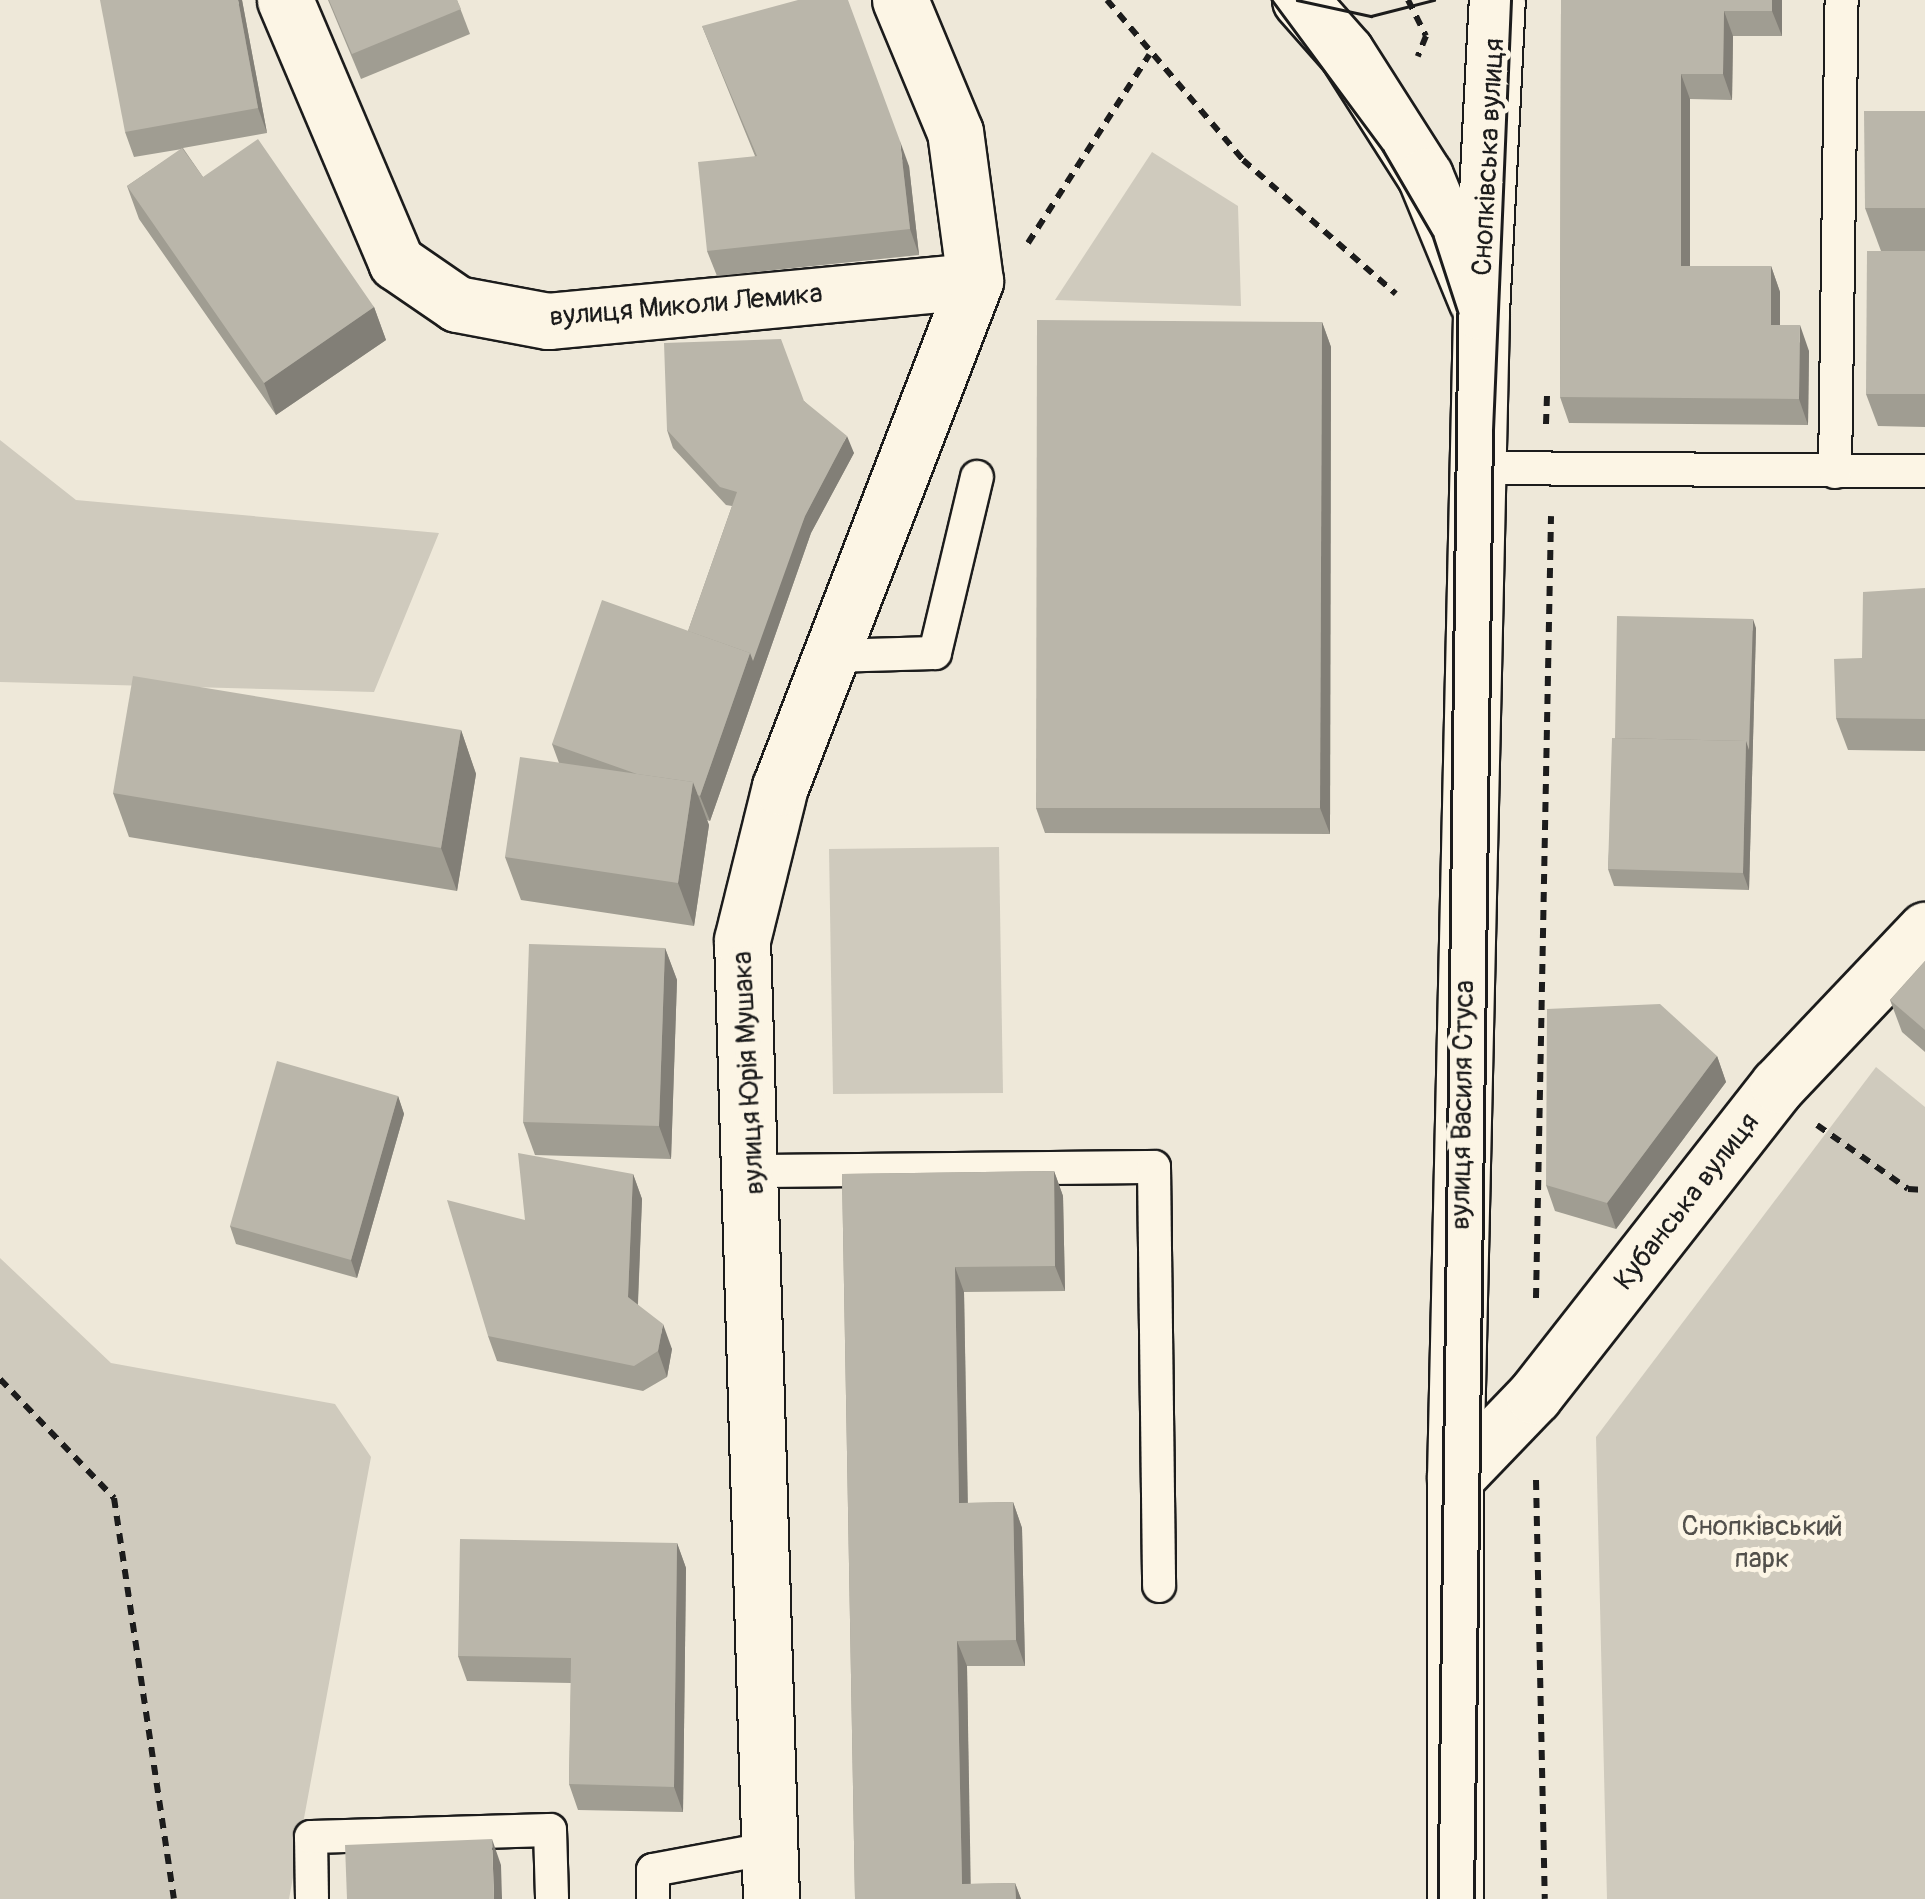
<!DOCTYPE html>
<html>
<head>
<meta charset="utf-8">
<style>
	body { margin:0 }
	#map { position:relative; width:1925px; height:1899px; overflow:hidden; background:#eee8d9; font-family:Pangolin,sans-serif }
	div>[style] { position:absolute }
	[style*='--x'] { left:calc(var(--x)*1px); top:calc(var(--y)*1px); width:calc(var(--w)*1px); rotate:calc(var(--a)*1deg) }
	.green>* { inset:0; background:#cfcabd }
	.path>* { height:6px; margin-top:-3px; transform-origin:0; background:repeating-linear-gradient(90deg,#1c1c1c 0 10px,transparent 0 18px) }
	.roads { filter:drop-shadow(2px 0 #1c1c1c) drop-shadow(-2px 0 #1c1c1c) drop-shadow(0 2px #1c1c1c) drop-shadow(0 -2px #1c1c1c) }
	.lane>* { height:32px; margin:-16px; padding:0 16px; transform-origin:16px; border-radius:16px; background:#fcf5e5 }
	.street>* { height:55px; margin:-27.5px; padding:0 27.5px; transform-origin:27.5px; border-radius:27.5px; background:#fcf5e5 }
	.secondary>* { height:55px; margin:-27.5px; padding:0 27.5px; transform-origin:27.5px; border-radius:27.5px; background:#fcf5e5 }
	.tram>* { height:2.5px; margin:-1.25px; padding:0 1.25px; transform-origin:1.25px; border-radius:1.25px; background:#1c1c1c }
	.wall>* { inset:0; background:#a09d92 }
	.shaded-wall>* { inset:0; background:#827f77 }
	.building>* { inset:0; background:#bab6aa }
	span { translate:-50% -50%; white-space:nowrap; text-align:center; line-height:1.15; -webkit-text-stroke:10px #fcf5e5; paint-order:stroke }
	.street-label { font-size:28px; color:#1c1c1c }
	.park-label { font-size:28px; color:#52504c }
</style>
</head>
<body>
<div id="map">
	<div class="green">
		<i style="clip-path:polygon(1152px 152px,1238px 206px,1241px 306px,1055px 300px)"></i>
		<i style="clip-path:polygon(0 440px,76px 500px,439px 533px,374px 692px,0 682px)"></i>
		<i style="clip-path:polygon(999px 847px,1003px 1093px,833px 1094px,829px 849px)"></i>
		<i style="clip-path:polygon(1876px 1067px,1925px 1107px,1925px 1899px,1607px 1899px,1596px 1437px)"></i>
		<i style="clip-path:polygon(0 1258px,111px 1363px,335px 1404px,371px 1457px,289px 1899px,0 1899px)"></i>
	</div>
	<div class="path">
		<i style="--x:1107;--y:0;--w:210;--a:49.6"></i>
		<i style="--x:1243;--y:160;--w:203;--a:41.2"></i>
		<i style="--x:1408;--y:0;--w:40;--a:63.4"></i>
		<i style="--x:1426;--y:36;--w:22;--a:112"></i>
		<i style="--x:1028;--y:243;--w:224;--a:-57.2"></i>
		<i style="--x:1546;--y:424;--w:36;--a:-88"></i>
		<i style="--x:1817;--y:1125;--w:111;--a:35.1"></i>
		<i style="--x:1908;--y:1189;--w:17;--a:3"></i>
		<i style="--x:1536;--y:1298;--w:782;--a:-88.9"></i>
		<i style="--x:0;--y:1379;--w:165;--a:46.2"></i>
		<i style="--x:114;--y:1498;--w:405;--a:81.5"></i>
		<i style="--x:1536;--y:1480;--w:419;--a:88.8"></i>
	</div>
	<div class="roads">
		<div class="lane">
			<i style="--x:1478;--y:468;--w:447;--a:0.4"></i>
			<i style="--x:1835;--y:472;--w:472;--a:-89.2"></i>
			<i style="--x:831;--y:656;--w:104;--a:-1.7"></i>
			<i style="--x:935;--y:653;--w:181;--a:-76.6"></i>
			<i style="--x:755;--y:1171;--w:399;--a:-0.6"></i>
			<i style="--x:1154;--y:1167;--w:419;--a:89.3"></i>
			<i style="--x:312;--y:1899;--w:62;--a:-90.9"></i>
			<i style="--x:311;--y:1837;--w:239;--a:-1.7"></i>
			<i style="--x:550;--y:1830;--w:69;--a:88.3"></i>
			<i style="--x:653;--y:1899;--w:29;--a:-90"></i>
			<i style="--x:653;--y:1870;--w:119;--a:-10.6"></i>
		</div>
		<div class="street">
			<i style="--x:285;--y:0;--w:285;--a:67"></i>
			<i style="--x:396;--y:262;--w:74;--a:34.5"></i>
			<i style="--x:457;--y:304;--w:93;--a:10.6"></i>
			<i style="--x:548;--y:321;--w:429;--a:-5.4"></i>
			<i style="--x:1455;--y:1478;--w:114;--a:-46.1"></i>
			<i style="--x:1534;--y:1396;--w:395;--a:-51.9"></i>
			<i style="--x:1778;--y:1085;--w:214;--a:-46.5"></i>
			<i style="--x:771;--y:1899;--w:959;--a:-91.73"></i>
			<i style="--x:742;--y:940;--w:158;--a:-76.1"></i>
			<i style="--x:780;--y:787;--w:542;--a:-68.92"></i>
			<i style="--x:975;--y:281;--w:150;--a:-97.6"></i>
			<i style="--x:955;--y:132;--w:143;--a:-112.6"></i>
		</div>
		<div class="secondary">
			<i style="--x:1300;--y:0;--w:69;--a:48.5"></i>
			<i style="--x:1346;--y:52;--w:147;--a:57.5"></i>
			<i style="--x:1425;--y:176;--w:134;--a:67.6"></i>
			<i style="--x:1455;--y:1899;--w:421;--a:-90"></i>
			<i style="--x:1455;--y:1478;--w:1166;--a:-88.72"></i>
			<i style="--x:1481;--y:312;--w:312;--a:-87.1"></i>
		</div>
	</div>
	<div class="tram">
		<i style="--x:1272;--y:0;--w:187;--a:53.5"></i>
		<i style="--x:1383;--y:150;--w:99;--a:59.8"></i>
		<i style="--x:1433;--y:236;--w:81;--a:72"></i>
		<i style="--x:1458;--y:313;--w:1586;--a:90.72"></i>
		<i style="--x:1297;--y:0;--w:76;--a:12.2"></i>
		<i style="--x:1371;--y:16;--w:65;--a:-14.3"></i>
		<i style="--x:1474;--y:1899;--w:1469;--a:-89.26"></i>
		<i style="--x:1493;--y:430;--w:430;--a:-87.6"></i>
	</div>
	<div class="wall">
		<i style="clip-path:polygon(242px 0,267px 133px,183px 148px,203px 177px,374px 307px,386px 340px,276px 415px,139px 219px,127px 186px,182px 149px,134px 157px,125px 132px)"></i>
		<i style="clip-path:polygon(328px 0,457px 0,470px 34px,361px 79px)"></i>
		<i style="clip-path:polygon(1561px 0,1782px 0,1782px 36px,1733px 36px,1732px 100px,1690px 99px,1690px 266px,1771px 266px,1780px 292px,1780px 325px,1809px 351px,1808px 425px,1569px 423px,1560px 397px)"></i>
		<i style="clip-path:polygon(702px 26px,909px 166px,919px 255px,717px 276px,707px 251px,755px 156px)"></i>
		<i style="clip-path:polygon(1925px 111px,1925px 251px,1881px 251px,1865px 208px)"></i>
		<i style="clip-path:polygon(1925px 251px,1925px 427px,1878px 426px,1866px 394px)"></i>
		<i style="clip-path:polygon(1322px 322px,1331px 347px,1330px 834px,1045px 833px,1036px 808px)"></i>
		<i style="clip-path:polygon(804px 401px,854px 453px,811px 533px,710px 821px,707px 820px,709px 825px,694px 926px,521px 900px,505px 857px,559px 763px,552px 744px,688px 631px,732px 506px,726px 505px,673px 448px,667px 430px)"></i>
		<i style="clip-path:polygon(1925px 588px,1925px 751px,1848px 750px,1836px 718px,1862px 658px)"></i>
		<i style="clip-path:polygon(1756px 628px,1749px 890px,1614px 886px,1608px 869px,1615px 738px)"></i>
		<i style="clip-path:polygon(461px 730px,476px 774px,457px 891px,129px 837px,113px 793px)"></i>
		<i style="clip-path:polygon(665px 948px,677px 980px,671px 1159px,535px 1155px,523px 1122px)"></i>
		<i style="clip-path:polygon(1925px 961px,1925px 1052px,1902px 1032px,1890px 1000px)"></i>
		<i style="clip-path:polygon(1717px 1056px,1726px 1082px,1616px 1229px,1555px 1211px,1546px 1185px)"></i>
		<i style="clip-path:polygon(398px 1096px,404px 1114px,357px 1278px,236px 1244px,230px 1226px)"></i>
		<i style="clip-path:polygon(1054px 1171px,1063px 1196px,1065px 1291px,964px 1292px,968px 1503px,1013px 1502px,1022px 1528px,1025px 1666px,967px 1666px,970px 1884px,1015px 1883px,1021px 1899px,855px 1899px,842px 1174px)"></i>
		<i style="clip-path:polygon(633px 1174px,642px 1199px,638px 1305px,672px 1349px,667px 1377px,643px 1391px,497px 1361px,488px 1336px,525px 1220px)"></i>
		<i style="clip-path:polygon(677px 1543px,686px 1568px,683px 1812px,578px 1810px,569px 1784px,571px 1683px,467px 1681px,458px 1656px)"></i>
	</div>
	<div class="shaded-wall">
		<i style="clip-path:polygon(238px 0,242px 0,267px 133px,258px 108px)"></i>
		<i style="clip-path:polygon(1772px 0,1782px 0,1782px 36px,1772px 11px)"></i>
		<i style="clip-path:polygon(1724px 11px,1733px 36px,1732px 100px,1723px 74px)"></i>
		<i style="clip-path:polygon(1681px 74px,1690px 99px,1690px 292px,1681px 266px)"></i>
		<i style="clip-path:polygon(900px 141px,909px 166px,919px 255px,910px 229px)"></i>
		<i style="clip-path:polygon(1771px 266px,1780px 292px,1780px 350px,1771px 325px)"></i>
		<i style="clip-path:polygon(374px 307px,386px 340px,276px 415px,264px 383px)"></i>
		<i style="clip-path:polygon(1322px 322px,1331px 347px,1330px 834px,1320px 808px)"></i>
		<i style="clip-path:polygon(1800px 325px,1809px 351px,1808px 425px,1799px 399px)"></i>
		<i style="clip-path:polygon(847px 436px,854px 453px,811px 533px,710px 821px,700px 796px,750px 653px,805px 516px)"></i>
		<i style="clip-path:polygon(1753px 619px,1756px 628px,1749px 890px,1743px 873px,1746px 741px)"></i>
		<i style="clip-path:polygon(461px 730px,476px 774px,457px 891px,441px 848px)"></i>
		<i style="clip-path:polygon(693px 782px,709px 825px,694px 926px,678px 883px)"></i>
		<i style="clip-path:polygon(665px 948px,677px 980px,671px 1159px,659px 1126px)"></i>
		<i style="clip-path:polygon(1717px 1056px,1726px 1082px,1616px 1229px,1607px 1203px)"></i>
		<i style="clip-path:polygon(398px 1096px,404px 1114px,357px 1278px,351px 1260px)"></i>
		<i style="clip-path:polygon(1054px 1171px,1063px 1196px,1065px 1291px,1055px 1266px)"></i>
		<i style="clip-path:polygon(633px 1174px,642px 1199px,637px 1322px,628px 1297px)"></i>
		<i style="clip-path:polygon(955px 1267px,964px 1292px,968px 1529px,959px 1503px)"></i>
		<i style="clip-path:polygon(663px 1324px,672px 1349px,667px 1377px,658px 1351px)"></i>
		<i style="clip-path:polygon(1013px 1502px,1022px 1528px,1025px 1666px,1016px 1640px)"></i>
		<i style="clip-path:polygon(677px 1543px,686px 1568px,683px 1812px,674px 1787px)"></i>
		<i style="clip-path:polygon(957px 1641px,967px 1666px,971px 1899px,962px 1884px)"></i>
		<i style="clip-path:polygon(492px 1839px,501px 1865px,502px 1899px,494px 1899px)"></i>
		<i style="clip-path:polygon(1015px 1883px,1021px 1899px,1016px 1899px)"></i>
	</div>
	<div class="building">
		<i style="clip-path:polygon(100px 0,238px 0,258px 108px,125px 132px)"></i>
		<i style="clip-path:polygon(329px 0,457px 0,461px 9px,352px 54px)"></i>
		<i style="clip-path:polygon(798px 0,848px 0,900px 141px,910px 229px,707px 251px,698px 162px,757px 156px,702px 26px)"></i>
		<i style="clip-path:polygon(1561px 0,1772px 0,1772px 11px,1724px 11px,1723px 74px,1681px 74px,1681px 266px,1771px 266px,1771px 325px,1800px 325px,1799px 399px,1560px 397px)"></i>
		<i style="clip-path:polygon(1864px 111px,1925px 111px,1925px 208px,1865px 208px)"></i>
		<i style="clip-path:polygon(258px 139px,374px 307px,264px 383px,127px 186px,182px 148px,203px 177px)"></i>
		<i style="clip-path:polygon(1867px 251px,1925px 251px,1925px 394px,1866px 394px)"></i>
		<i style="clip-path:polygon(1037px 320px,1322px 322px,1320px 808px,1036px 808px)"></i>
		<i style="clip-path:polygon(781px 339px,804px 401px,847px 436px,805px 516px,753px 661px,750px 653px,688px 631px,737px 492px,720px 487px,667px 430px,664px 343px)"></i>
		<i style="clip-path:polygon(1925px 588px,1925px 719px,1836px 718px,1834px 659px,1862px 658px,1863px 592px)"></i>
		<i style="clip-path:polygon(602px 600px,750px 653px,700px 796px,698px 795px,693px 782px,637px 774px,552px 744px)"></i>
		<i style="clip-path:polygon(1617px 616px,1753px 619px,1749px 750px,1746px 741px,1615px 738px)"></i>
		<i style="clip-path:polygon(133px 676px,461px 730px,441px 848px,113px 793px)"></i>
		<i style="clip-path:polygon(1612px 738px,1746px 741px,1743px 873px,1608px 869px)"></i>
		<i style="clip-path:polygon(520px 757px,693px 782px,678px 883px,505px 857px)"></i>
		<i style="clip-path:polygon(529px 944px,665px 948px,659px 1126px,523px 1122px)"></i>
		<i style="clip-path:polygon(1925px 961px,1925px 1030px,1890px 1000px)"></i>
		<i style="clip-path:polygon(1660px 1004px,1717px 1056px,1607px 1203px,1546px 1185px,1547px 1009px)"></i>
		<i style="clip-path:polygon(277px 1061px,398px 1096px,351px 1260px,230px 1226px)"></i>
		<i style="clip-path:polygon(518px 1153px,633px 1174px,628px 1297px,663px 1324px,658px 1351px,634px 1366px,488px 1336px,447px 1200px,525px 1220px)"></i>
		<i style="clip-path:polygon(1054px 1171px,1055px 1266px,955px 1267px,959px 1503px,1013px 1502px,1016px 1640px,957px 1641px,962px 1884px,1015px 1883px,1016px 1899px,855px 1899px,842px 1174px)"></i>
		<i style="clip-path:polygon(460px 1539px,677px 1543px,674px 1787px,569px 1784px,571px 1658px,458px 1656px)"></i>
		<i style="clip-path:polygon(492px 1839px,494px 1899px,347px 1899px,345px 1845px)"></i>
	</div>
	<div class="street-label">
		<span style="left:1489px;top:157px;rotate:-87deg">Снопківська вулиця</span>
		<span style="left:686px;top:306px;rotate:-5deg">вулиця Миколи Лемика</span>
		<span style="left:749px;top:1073px;rotate:-93deg">вулиця Юрія Мушака</span>
		<span style="left:1463px;top:1105px;rotate:-89deg">вулиця Василя Стуса</span>
		<span style="left:1687px;top:1202px;rotate:-52deg">Кубанська вулиця</span>
	</div>
	<div class="park-label">
		<span style="left:1762px;top:1543px">Снопківський<br>парк</span>
	</div>
</div>
</body>
</html>
